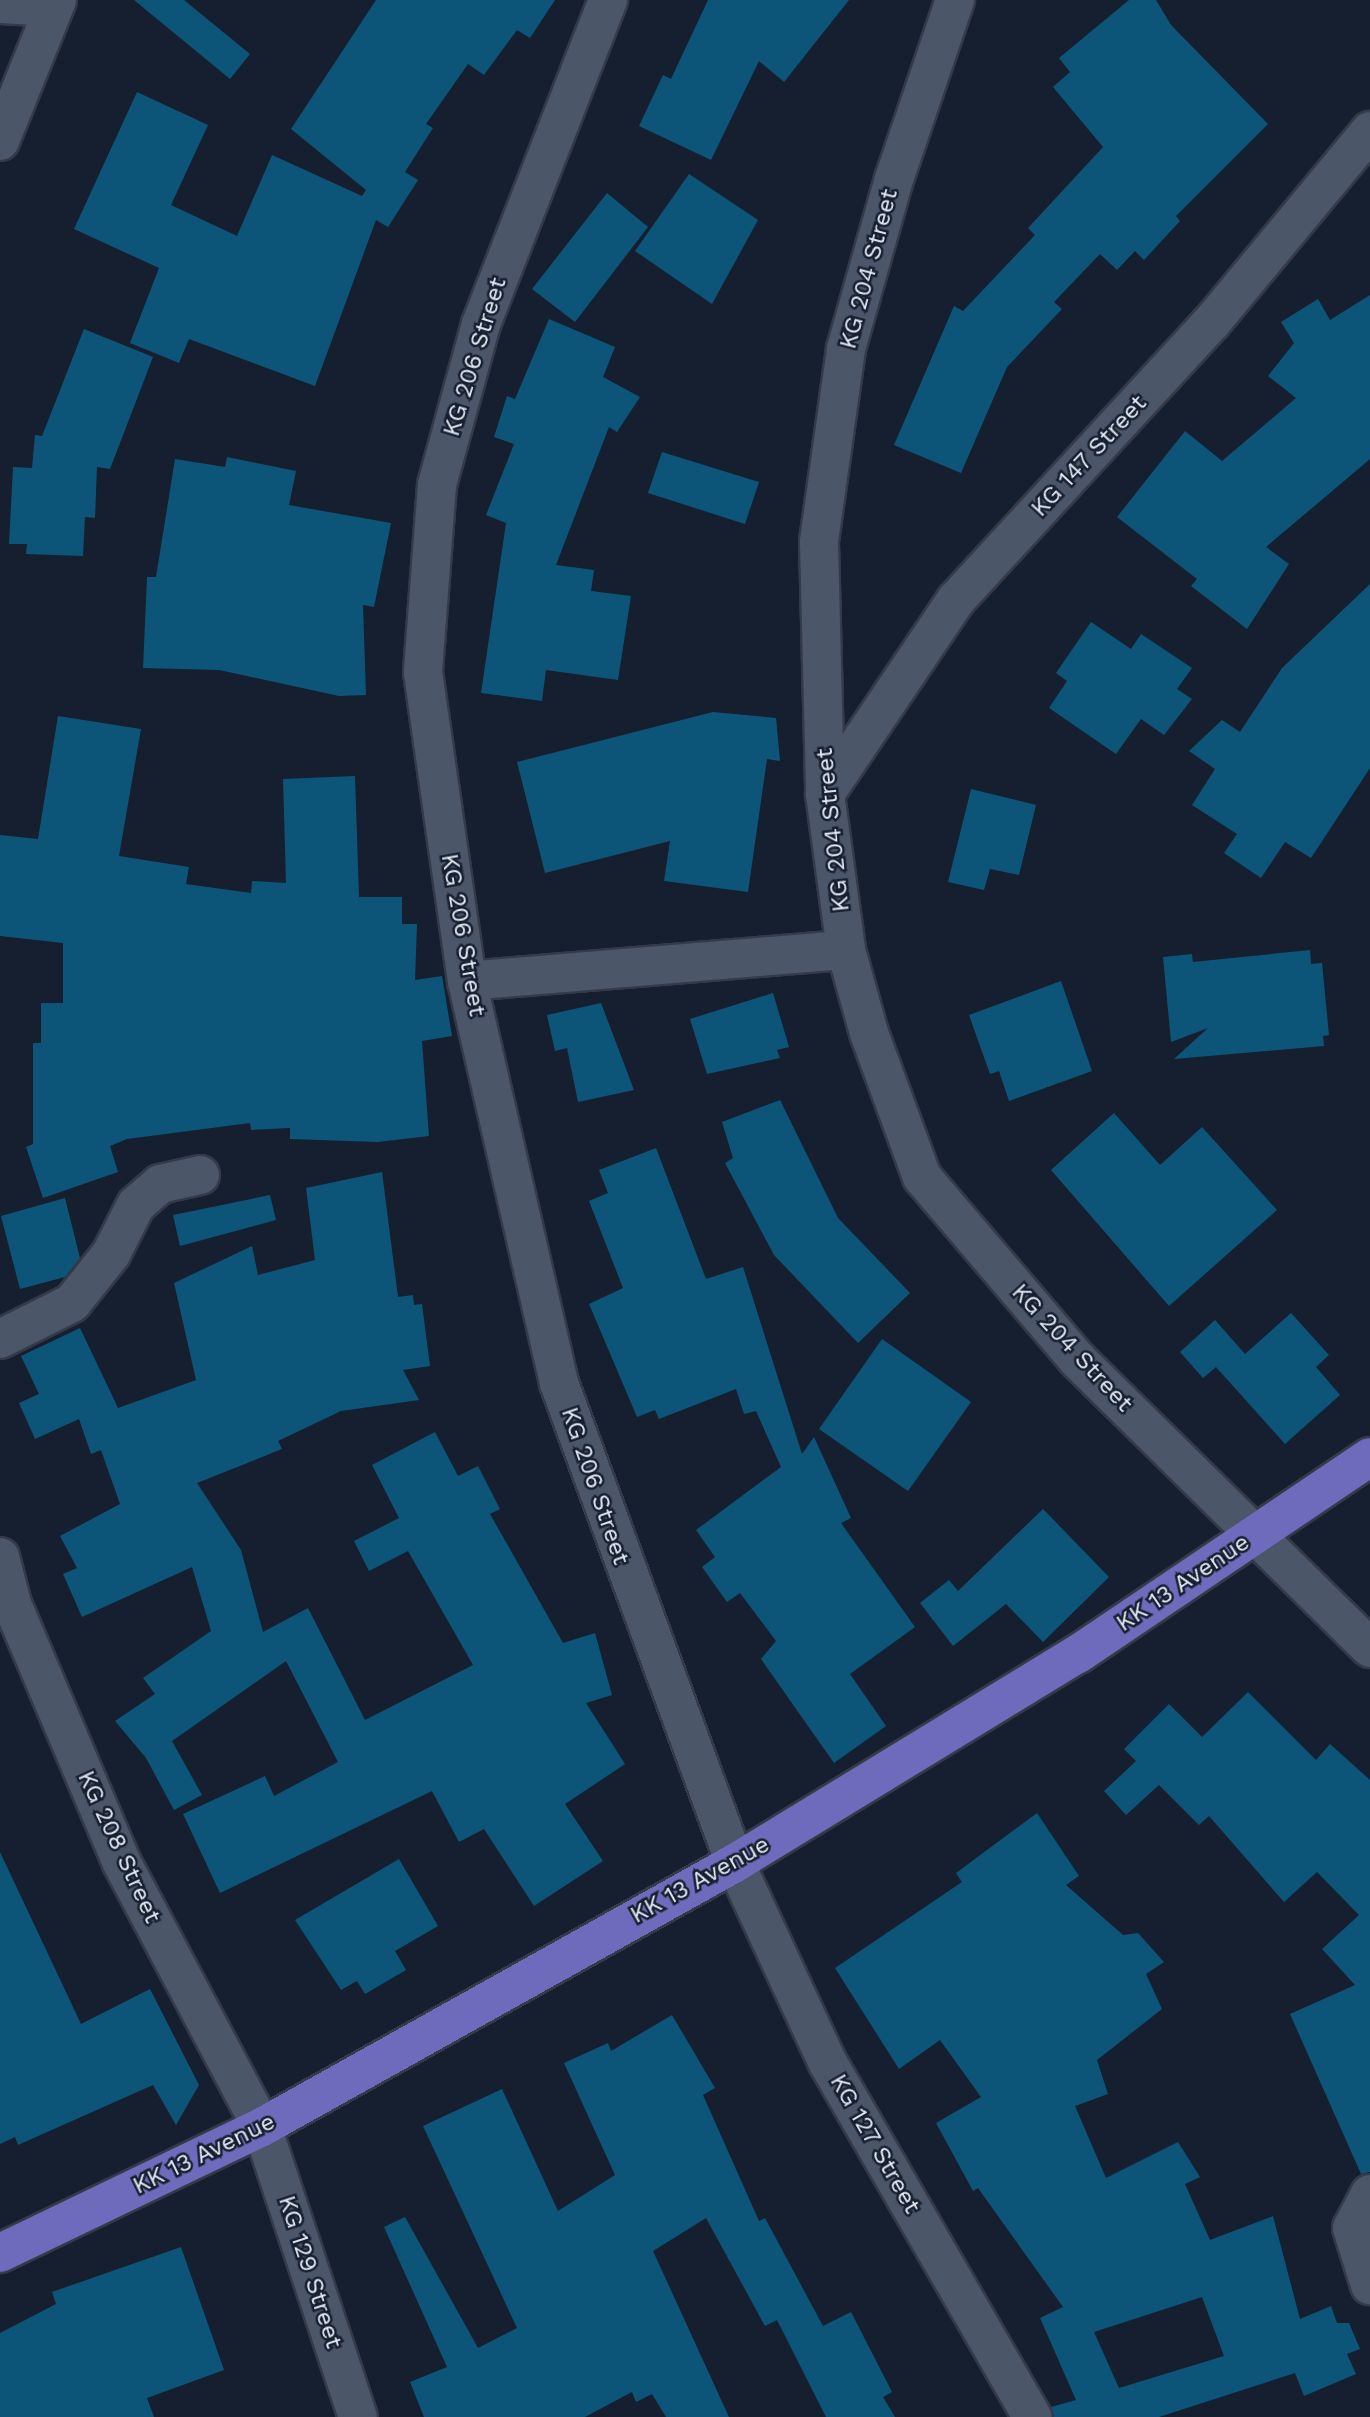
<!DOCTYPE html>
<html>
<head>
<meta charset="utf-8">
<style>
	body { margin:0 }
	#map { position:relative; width:1370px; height:2417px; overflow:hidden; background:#161f2f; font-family:"Work Sans",sans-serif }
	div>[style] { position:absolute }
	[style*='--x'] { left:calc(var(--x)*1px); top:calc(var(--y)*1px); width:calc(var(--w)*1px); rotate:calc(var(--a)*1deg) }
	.building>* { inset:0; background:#0d5578 }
	.roads { filter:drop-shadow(2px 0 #343a48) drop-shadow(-2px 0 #343a48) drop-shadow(0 2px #343a48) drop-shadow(0 -2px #343a48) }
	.minor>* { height:38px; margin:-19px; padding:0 19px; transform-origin:19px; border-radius:19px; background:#4b5669 }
	.major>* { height:38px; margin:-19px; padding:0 19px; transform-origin:19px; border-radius:19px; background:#6e6bbc }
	span { translate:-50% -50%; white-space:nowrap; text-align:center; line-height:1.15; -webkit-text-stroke:5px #161f2f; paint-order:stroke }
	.street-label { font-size:24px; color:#e3eaf5 }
</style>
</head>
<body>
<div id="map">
	<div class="building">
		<i style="clip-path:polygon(134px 0,184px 0,250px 54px,230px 79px)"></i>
		<i style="clip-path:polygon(376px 0,555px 0,530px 38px,517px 30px,484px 75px,468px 64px,426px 124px,433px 128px,405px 172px,418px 180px,388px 227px,376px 220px,315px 386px,189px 339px,179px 363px,130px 343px,159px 268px,74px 229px,137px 92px,208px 125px,171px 205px,237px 236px,272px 155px,362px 196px,366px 190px,291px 129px)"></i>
		<i style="clip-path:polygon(708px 0,849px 0,784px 82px,759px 61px,711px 160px,639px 126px,663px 75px,671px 79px)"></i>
		<i style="clip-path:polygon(1129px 0,1156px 0,1171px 25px,1268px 124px,1176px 216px,1180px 221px,1144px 260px,1135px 251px,1117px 270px,1100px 254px,1054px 302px,1062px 309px,1007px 367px,961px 473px,894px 445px,954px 306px,963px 311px,1035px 235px,1028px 228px,1103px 147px,1053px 87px,1070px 72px,1059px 58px)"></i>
		<i style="clip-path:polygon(689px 174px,758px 220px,712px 304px,635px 251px)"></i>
		<i style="clip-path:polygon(607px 193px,648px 227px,575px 322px,532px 289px)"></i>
		<i style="clip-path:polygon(1370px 295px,1370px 459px,1266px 547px,1289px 564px,1247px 629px,1191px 586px,1197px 579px,1117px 517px,1185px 431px,1222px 461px,1296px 398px,1268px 376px,1294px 343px,1281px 322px,1318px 299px,1330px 320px)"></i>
		<i style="clip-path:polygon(549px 319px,615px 347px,603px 377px,640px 397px,617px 432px,609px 427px,556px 565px,594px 570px,591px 591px,631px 596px,618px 680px,546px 670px,542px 701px,481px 693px,506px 523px,486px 515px,514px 444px,494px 437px,507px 396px,515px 399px)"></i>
		<i style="clip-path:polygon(84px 329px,153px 357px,110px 469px,97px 467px,95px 518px,85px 517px,83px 556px,26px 554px,27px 544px,9px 544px,13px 467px,32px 468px,35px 435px,42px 436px)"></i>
		<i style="clip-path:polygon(662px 452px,759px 482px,745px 524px,648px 493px)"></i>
		<i style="clip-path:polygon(227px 457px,296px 471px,289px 505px,391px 523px,374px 607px,363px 605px,366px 695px,339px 696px,219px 670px,143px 668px,147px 577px,156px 577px,175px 459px,225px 467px)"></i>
		<i style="clip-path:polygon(1370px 584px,1370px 768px,1311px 858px,1285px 842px,1261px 878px,1224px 853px,1237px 834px,1192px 805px,1215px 769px,1189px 751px,1222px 720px,1240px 732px,1282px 668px)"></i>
		<i style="clip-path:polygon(1091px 622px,1131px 649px,1141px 634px,1192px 668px,1177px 689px,1192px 699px,1164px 735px,1141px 719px,1116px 754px,1049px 708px,1067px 681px,1056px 673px)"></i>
		<i style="clip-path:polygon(713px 712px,776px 718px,780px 761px,767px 759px,748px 892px,664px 881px,670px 841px,545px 873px,517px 762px)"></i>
		<i style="clip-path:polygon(58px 716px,141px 729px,119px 856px,189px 867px,186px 884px,251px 893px,252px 881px,286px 883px,283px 779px,355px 776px,359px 897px,402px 897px,402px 924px,417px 924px,415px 980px,442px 976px,452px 1036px,422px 1041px,429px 1136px,378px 1142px,290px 1139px,290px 1128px,251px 1130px,250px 1123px,127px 1139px,110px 1146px,118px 1172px,43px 1198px,26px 1147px,33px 1144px,33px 1043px,41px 1043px,41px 1003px,63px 1003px,63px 943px,0 936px,0 835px,38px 839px)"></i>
		<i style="clip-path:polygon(971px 789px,1036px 805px,1019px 875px,990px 869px,984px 890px,948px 882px)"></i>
		<i style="clip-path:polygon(1310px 950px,1311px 964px,1322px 963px,1329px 1035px,1323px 1036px,1324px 1046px,1174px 1059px,1208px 1028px,1171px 1042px,1163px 957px,1192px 954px,1193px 962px)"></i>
		<i style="clip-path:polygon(1061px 981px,1092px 1071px,1009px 1101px,999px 1071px,990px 1074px,969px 1015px)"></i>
		<i style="clip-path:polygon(773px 993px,789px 1047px,777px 1050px,780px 1058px,707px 1074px,690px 1019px)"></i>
		<i style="clip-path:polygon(601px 1003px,634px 1090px,578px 1102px,567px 1048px,555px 1051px,547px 1015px)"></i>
		<i style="clip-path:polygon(780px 1100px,838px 1218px,910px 1293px,858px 1343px,774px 1255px,725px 1163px,733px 1158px,722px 1122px)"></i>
		<i style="clip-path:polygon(1114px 1113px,1160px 1165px,1202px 1127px,1277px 1210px,1169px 1306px,1051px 1170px)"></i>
		<i style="clip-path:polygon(656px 1148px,706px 1279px,743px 1267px,802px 1454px,814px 1437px,851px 1518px,841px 1523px,915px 1627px,850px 1674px,886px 1726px,834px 1763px,761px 1659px,776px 1641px,740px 1593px,727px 1602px,702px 1567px,715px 1557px,696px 1530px,781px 1467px,756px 1411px,744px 1414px,736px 1389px,659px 1419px,655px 1410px,637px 1417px,589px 1304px,623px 1288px,589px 1201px,608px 1193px,599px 1170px)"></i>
		<i style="clip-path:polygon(382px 1172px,398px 1297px,413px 1295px,414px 1305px,422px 1304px,430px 1366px,403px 1370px,419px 1400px,341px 1411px,278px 1441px,282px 1449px,197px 1483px,241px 1550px,263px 1632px,308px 1608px,365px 1720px,473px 1665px,408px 1551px,369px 1571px,354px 1541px,399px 1518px,372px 1465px,435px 1432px,458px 1476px,478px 1466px,500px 1509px,490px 1514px,563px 1643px,595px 1633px,612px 1695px,586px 1703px,625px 1764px,565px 1804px,603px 1861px,534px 1906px,484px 1829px,459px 1842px,432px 1791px,220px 1893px,183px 1814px,265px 1776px,274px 1796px,338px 1762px,286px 1661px,172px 1741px,202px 1795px,174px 1810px,146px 1758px,115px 1721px,155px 1694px,143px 1678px,211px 1631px,192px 1567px,82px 1617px,63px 1574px,77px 1568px,60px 1536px,120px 1504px,101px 1450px,91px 1454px,79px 1419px,35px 1439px,19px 1403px,39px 1394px,21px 1356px,80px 1328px,118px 1408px,196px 1380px,174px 1283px,252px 1246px,258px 1275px,315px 1260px,306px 1188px)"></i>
		<i style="clip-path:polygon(270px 1195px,276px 1220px,180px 1246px,173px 1215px)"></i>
		<i style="clip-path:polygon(65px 1198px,80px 1258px,65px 1277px,20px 1289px,1px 1216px)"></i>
		<i style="clip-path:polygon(1291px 1313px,1329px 1355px,1316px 1367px,1340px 1395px,1285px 1444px,1216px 1367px,1203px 1378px,1180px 1352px,1215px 1320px,1245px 1354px)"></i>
		<i style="clip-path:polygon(882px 1339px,971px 1402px,908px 1491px,819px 1429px)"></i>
		<i style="clip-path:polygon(1043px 1509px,1109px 1577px,1043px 1642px,1006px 1604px,953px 1646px,920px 1603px,949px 1580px,958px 1591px)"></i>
		<i style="clip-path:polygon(1248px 1692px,1316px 1760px,1330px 1744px,1370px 1780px,1370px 2172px,1361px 2174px,1290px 2014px,1355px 1985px,1322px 1949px,1359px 1915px,1317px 1872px,1284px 1902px,1209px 1816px,1199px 1825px,1159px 1785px,1126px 1815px,1104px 1791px,1136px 1761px,1124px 1749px,1169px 1704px,1202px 1737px)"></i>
		<i style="clip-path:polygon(evenodd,1037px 1813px,1079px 1876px,1066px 1885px,1123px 1935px,1138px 1933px,1164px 1962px,1146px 1974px,1162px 2009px,1097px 2060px,1108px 2094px,1075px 2106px,1106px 2178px,1178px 2142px,1200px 2177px,1185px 2184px,1210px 2240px,1273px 2216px,1300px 2319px,1331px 2306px,1337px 2323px,1349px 2323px,1360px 2349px,1347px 2354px,1356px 2374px,1304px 2396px,1295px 2373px,1159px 2417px,1054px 2417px,1051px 2407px,1076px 2400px,1040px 2318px,1063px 2307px,978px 2188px,973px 2191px,936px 2123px,981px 2097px,940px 2040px,899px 2069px,835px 1968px,962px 1882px,956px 1873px,1037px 1813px,1202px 2297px,1224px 2356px,1119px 2388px,1094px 2332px,1202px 2297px)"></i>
		<i style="clip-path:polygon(0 1852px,81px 2024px,150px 1989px,199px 2085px,176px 2125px,153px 2085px,18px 2145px,15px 2137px,0 2144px)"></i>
		<i style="clip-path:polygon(399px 1859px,438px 1926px,395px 1951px,406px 1970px,365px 1994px,357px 1981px,341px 1990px,295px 1920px)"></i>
		<i style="clip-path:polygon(672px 2015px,715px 2088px,703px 2095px,759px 2221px,765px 2218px,823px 2326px,851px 2312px,892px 2392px,883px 2397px,895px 2417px,826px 2417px,777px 2320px,765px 2326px,706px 2218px,653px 2251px,729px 2417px,666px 2417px,652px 2394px,636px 2402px,632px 2392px,585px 2417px,424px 2417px,410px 2382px,447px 2367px,384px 2227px,405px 2217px,478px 2348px,517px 2328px,423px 2126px,502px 2089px,558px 2211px,615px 2175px,564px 2063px,608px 2043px,611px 2051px)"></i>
		<i style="clip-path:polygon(181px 2247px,224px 2370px,147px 2398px,154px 2417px,0 2417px,0 2333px,56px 2304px,52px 2292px)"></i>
	</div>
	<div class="roads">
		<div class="minor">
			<i style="--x:608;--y:0;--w:348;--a:111.4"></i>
			<i style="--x:481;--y:324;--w:167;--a:105.3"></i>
			<i style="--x:437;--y:485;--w:188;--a:94.3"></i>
			<i style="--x:423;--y:672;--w:312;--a:81.9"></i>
			<i style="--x:467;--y:981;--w:412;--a:77.1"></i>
			<i style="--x:559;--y:1383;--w:511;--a:69.86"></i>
			<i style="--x:735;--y:1863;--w:221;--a:65.1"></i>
			<i style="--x:828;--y:2063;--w:409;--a:60"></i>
			<i style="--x:955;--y:0;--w:189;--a:108.8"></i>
			<i style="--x:894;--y:179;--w:177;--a:105.8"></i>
			<i style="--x:846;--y:349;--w:195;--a:98"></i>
			<i style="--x:819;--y:542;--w:252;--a:88.6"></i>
			<i style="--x:825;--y:794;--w:157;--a:82.3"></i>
			<i style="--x:846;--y:950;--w:86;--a:74.5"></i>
			<i style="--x:869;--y:1033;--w:153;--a:69.8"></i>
			<i style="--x:922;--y:1177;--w:240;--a:49.6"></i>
			<i style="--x:1078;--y:1360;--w:410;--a:44.6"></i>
			<i style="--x:0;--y:4;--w:54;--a:3.2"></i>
			<i style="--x:0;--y:141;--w:152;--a:-68"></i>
			<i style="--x:825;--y:794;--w:234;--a:-56"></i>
			<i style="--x:956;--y:600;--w:378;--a:-47.4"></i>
			<i style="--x:1212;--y:322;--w:248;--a:-50.4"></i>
			<i style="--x:467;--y:981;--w:380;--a:-4.7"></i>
			<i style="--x:0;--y:1339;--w:80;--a:-26.6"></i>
			<i style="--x:72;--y:1303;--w:63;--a:-51.5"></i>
			<i style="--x:111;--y:1254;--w:55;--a:-63"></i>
			<i style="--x:136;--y:1205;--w:32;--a:-41"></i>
			<i style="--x:160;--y:1184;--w:41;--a:-12.7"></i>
			<i style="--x:0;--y:1557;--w:49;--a:75.7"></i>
			<i style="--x:12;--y:1604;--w:281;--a:67"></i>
			<i style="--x:122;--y:1863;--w:299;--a:62.1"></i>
			<i style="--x:262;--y:2127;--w:305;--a:71.7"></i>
			<i style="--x:1370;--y:2194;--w:38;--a:118"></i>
			<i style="--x:1352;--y:2228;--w:60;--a:72.5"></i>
		</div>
		<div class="major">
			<i style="--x:0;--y:2253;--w:291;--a:-25.7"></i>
			<i style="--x:262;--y:2127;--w:542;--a:-29.17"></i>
			<i style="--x:735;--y:1863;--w:402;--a:-31.4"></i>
			<i style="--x:1078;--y:1654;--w:352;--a:-34"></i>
		</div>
	</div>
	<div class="street-label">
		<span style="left:869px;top:269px;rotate:-75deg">KG 204 Street</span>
		<span style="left:475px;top:357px;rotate:-73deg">KG 206 Street</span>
		<span style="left:1089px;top:456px;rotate:-47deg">KG 147 Street</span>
		<span style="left:833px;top:830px;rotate:-96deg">KG 204 Street</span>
		<span style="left:463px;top:935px;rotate:80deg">KG 206 Street</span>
		<span style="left:1072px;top:1348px;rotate:47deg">KG 204 Street</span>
		<span style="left:595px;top:1486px;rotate:71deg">KG 206 Street</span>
		<span style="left:1183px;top:1583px;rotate:-34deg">KK 13 Avenue</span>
		<span style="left:119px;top:1847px;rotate:65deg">KG 208 Street</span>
		<span style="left:700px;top:1880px;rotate:-29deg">KK 13 Avenue</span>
		<span style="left:875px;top:2144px;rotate:60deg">KG 127 Street</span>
		<span style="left:204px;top:2154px;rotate:-26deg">KK 13 Avenue</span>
		<span style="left:310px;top:2272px;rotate:72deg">KG 129 Street</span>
	</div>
</div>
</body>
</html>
